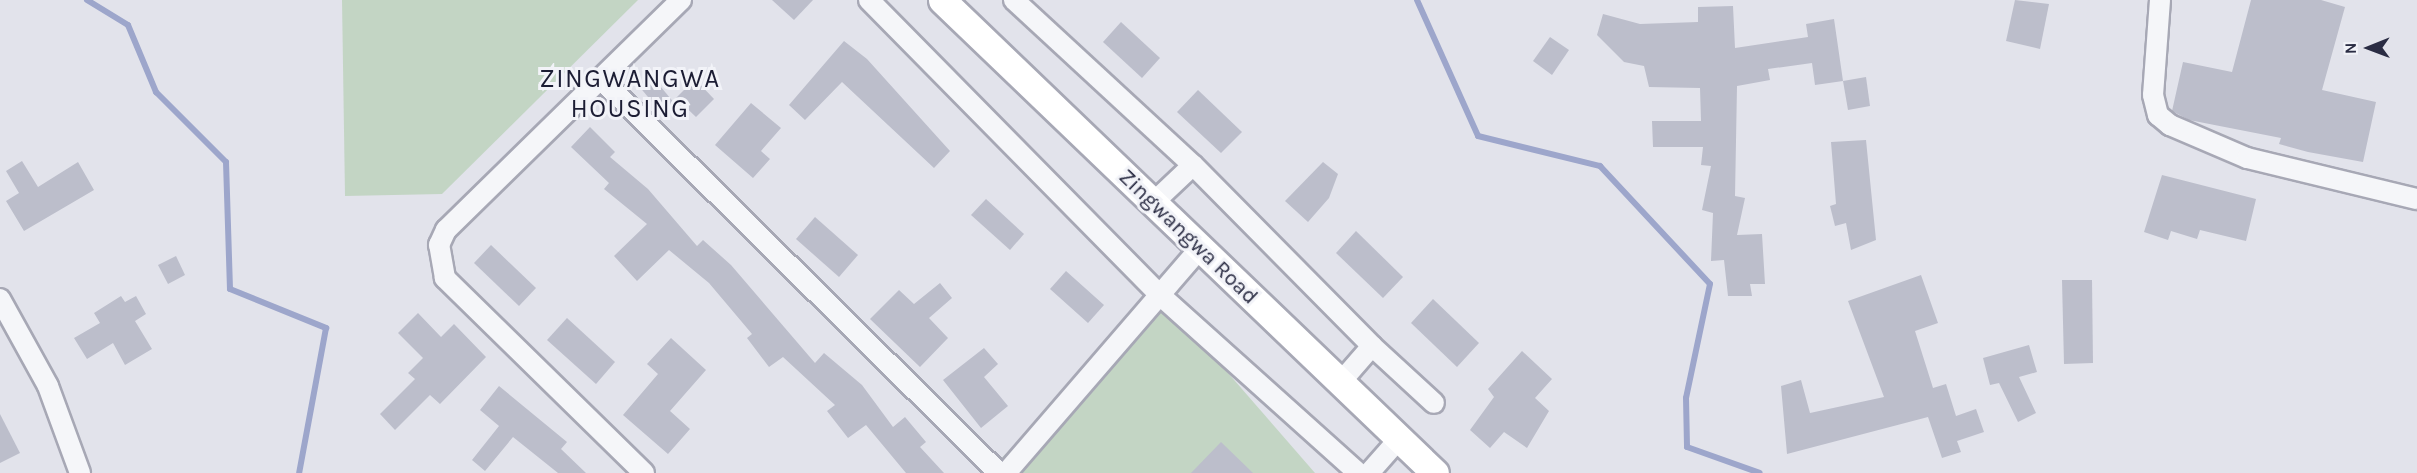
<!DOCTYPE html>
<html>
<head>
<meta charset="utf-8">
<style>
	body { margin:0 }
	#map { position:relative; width:2417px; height:473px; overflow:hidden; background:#e2e3eb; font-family:Karla,sans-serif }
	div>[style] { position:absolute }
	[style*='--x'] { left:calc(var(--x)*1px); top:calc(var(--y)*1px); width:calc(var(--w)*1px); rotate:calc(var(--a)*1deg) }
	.green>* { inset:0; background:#c3d5c4 }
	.stream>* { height:6px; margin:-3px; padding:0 3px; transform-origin:3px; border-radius:3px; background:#9da6cb }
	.building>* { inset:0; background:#bcbecb }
	.roads { filter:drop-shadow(2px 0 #a7a8b5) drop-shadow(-2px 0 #a7a8b5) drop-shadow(0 2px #a7a8b5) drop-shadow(0 -2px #a7a8b5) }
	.street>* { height:20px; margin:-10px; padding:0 10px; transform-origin:10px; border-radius:10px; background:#f5f6f9 }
	.secondary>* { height:27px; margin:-13.5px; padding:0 13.5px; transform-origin:13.5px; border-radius:13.5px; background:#fff }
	span { translate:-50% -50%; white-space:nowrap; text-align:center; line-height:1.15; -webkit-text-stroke:6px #f2f3f8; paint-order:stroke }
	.street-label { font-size:22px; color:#2a2c43 }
	.quarter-label { font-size:26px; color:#1c1d34; letter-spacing:1.5px }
	.north { position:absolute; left:2339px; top:18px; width:60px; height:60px; -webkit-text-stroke:4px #f2f3f8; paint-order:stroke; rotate:269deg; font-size:16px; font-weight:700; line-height:24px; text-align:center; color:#2a2c43 }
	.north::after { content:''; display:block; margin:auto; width:21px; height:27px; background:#2a2c43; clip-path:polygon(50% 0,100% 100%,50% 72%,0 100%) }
</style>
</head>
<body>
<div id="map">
	<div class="green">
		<i style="clip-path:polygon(342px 0,638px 0,442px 194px,345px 196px)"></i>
		<i style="clip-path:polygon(1161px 296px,1315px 473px,987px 473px)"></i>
	</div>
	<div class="stream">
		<i style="--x:87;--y:0;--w:48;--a:31.4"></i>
		<i style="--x:128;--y:25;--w:73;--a:67.3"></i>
		<i style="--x:156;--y:92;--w:99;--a:45"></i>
		<i style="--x:226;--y:162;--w:127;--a:88.2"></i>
		<i style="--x:230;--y:289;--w:104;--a:22.1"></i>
		<i style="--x:326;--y:328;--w:147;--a:100.5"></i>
		<i style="--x:1417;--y:0;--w:149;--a:65.8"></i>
		<i style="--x:1478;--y:136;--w:126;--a:13.8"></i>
		<i style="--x:1600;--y:166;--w:161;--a:47"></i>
		<i style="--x:1710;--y:284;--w:116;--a:101.9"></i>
		<i style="--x:1686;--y:398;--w:49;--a:88.8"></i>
		<i style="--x:1687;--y:447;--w:77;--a:19.6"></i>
	</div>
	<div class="building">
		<i style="clip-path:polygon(772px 0,813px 0,794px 20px)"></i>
		<i style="clip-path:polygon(2015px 0,2049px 4px,2040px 49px,2006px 41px)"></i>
		<i style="clip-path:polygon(2251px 0,2321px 0,2345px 7px,2322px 90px,2376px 102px,2363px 162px,2308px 152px,2279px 144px,2281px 138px,2189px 120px,2172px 111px,2183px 62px,2232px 72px)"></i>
		<i style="clip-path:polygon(1733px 6px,1735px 48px,1808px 37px,1806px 24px,1834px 19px,1843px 81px,1815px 85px,1812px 63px,1768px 69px,1770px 80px,1737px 86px,1735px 196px,1745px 198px,1737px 235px,1762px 234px,1765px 284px,1750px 284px,1752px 296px,1728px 296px,1724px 260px,1711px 261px,1713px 213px,1702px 210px,1711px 166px,1701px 165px,1703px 147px,1653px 147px,1652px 121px,1701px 121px,1700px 88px,1649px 87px,1644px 66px,1624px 62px,1597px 35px,1603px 14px,1640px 24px,1698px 22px,1698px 7px)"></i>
		<i style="clip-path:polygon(1121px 22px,1160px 58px,1142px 78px,1103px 42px)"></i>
		<i style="clip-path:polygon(1550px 37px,1569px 50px,1552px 75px,1533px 61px)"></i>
		<i style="clip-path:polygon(844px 41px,867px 59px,950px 151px,934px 168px,842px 82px,805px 120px,789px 105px)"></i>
		<i style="clip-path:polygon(651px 75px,675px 104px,663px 115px,638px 85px)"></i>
		<i style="clip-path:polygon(1866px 77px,1870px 106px,1848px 110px,1843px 81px)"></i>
		<i style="clip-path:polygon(695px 79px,714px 99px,696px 117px,676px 98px)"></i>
		<i style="clip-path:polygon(1198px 90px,1242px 132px,1221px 153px,1177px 112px)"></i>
		<i style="clip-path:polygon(751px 103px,781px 128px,761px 151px,770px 159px,753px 178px,715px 145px)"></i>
		<i style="clip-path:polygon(590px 127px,615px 152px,610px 157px,648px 189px,697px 246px,703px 240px,731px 265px,815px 363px,824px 353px,862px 385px,893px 427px,905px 417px,926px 442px,920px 447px,944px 473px,906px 473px,866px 425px,848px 438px,827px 411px,835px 405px,783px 357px,769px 367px,747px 338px,752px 334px,709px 283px,669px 250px,637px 281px,614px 256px,647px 224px,604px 189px,609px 183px,571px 147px)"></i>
		<i style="clip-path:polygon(1866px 140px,1876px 240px,1851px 250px,1846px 223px,1835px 226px,1830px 206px,1836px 204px,1831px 142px)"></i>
		<i style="clip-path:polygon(22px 161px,38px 187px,78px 162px,94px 190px,24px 231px,6px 201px,19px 193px,6px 171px)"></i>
		<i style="clip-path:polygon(1323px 162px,1338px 174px,1329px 198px,1308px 222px,1285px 201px)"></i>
		<i style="clip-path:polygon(2162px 175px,2256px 199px,2246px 241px,2200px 230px,2197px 239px,2171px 231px,2168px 240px,2144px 232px)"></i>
		<i style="clip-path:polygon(986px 199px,1024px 234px,1010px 250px,971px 215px)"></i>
		<i style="clip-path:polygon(815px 217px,858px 255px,839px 277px,796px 239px)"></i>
		<i style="clip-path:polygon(1356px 231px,1403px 277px,1383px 298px,1336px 253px)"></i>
		<i style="clip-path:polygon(491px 245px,536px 288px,519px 306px,474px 263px)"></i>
		<i style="clip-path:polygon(176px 256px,185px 275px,168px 284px,158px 265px)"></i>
		<i style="clip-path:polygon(1066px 271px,1104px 305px,1088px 323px,1050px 289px)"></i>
		<i style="clip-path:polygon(1921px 275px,1938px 323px,1915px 331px,1933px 388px,1946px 384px,1956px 416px,1976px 409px,1984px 432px,1957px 441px,1961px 452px,1942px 458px,1928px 417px,1787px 454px,1781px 386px,1801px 380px,1810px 413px,1884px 397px,1848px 301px)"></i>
		<i style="clip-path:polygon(2062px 280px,2092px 280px,2093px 363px,2064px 364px)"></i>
		<i style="clip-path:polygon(940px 283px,952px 298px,929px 318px,948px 338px,920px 367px,870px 319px,899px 290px,914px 304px)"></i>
		<i style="clip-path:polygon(121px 296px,125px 302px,136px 296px,146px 314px,135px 321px,152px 349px,125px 365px,113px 343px,87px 359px,74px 338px,100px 323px,94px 313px)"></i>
		<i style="clip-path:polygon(1433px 299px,1479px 343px,1457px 367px,1411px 323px)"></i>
		<i style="clip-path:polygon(418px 313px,441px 337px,454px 324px,486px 357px,440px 404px,430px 395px,395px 430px,380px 414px,415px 379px,408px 373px,423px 358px,398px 333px)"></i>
		<i style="clip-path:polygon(567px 318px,615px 362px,596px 384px,547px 340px)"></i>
		<i style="clip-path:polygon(671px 338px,706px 370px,670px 411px,690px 429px,668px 454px,623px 415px,658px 374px,647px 364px)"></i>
		<i style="clip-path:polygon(2029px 345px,2037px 372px,2019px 377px,2036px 413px,2018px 422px,1999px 383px,1990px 385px,1983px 358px)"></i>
		<i style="clip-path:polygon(984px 348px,998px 364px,984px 377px,1008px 406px,981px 428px,943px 380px)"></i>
		<i style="clip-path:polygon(1522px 351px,1552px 379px,1535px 398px,1549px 411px,1527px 448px,1504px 432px,1490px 448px,1470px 430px,1494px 397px,1488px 389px)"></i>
		<i style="clip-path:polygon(499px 386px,567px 442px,561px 449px,586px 473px,558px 473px,513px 437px,485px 471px,472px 460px,499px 426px,480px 410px)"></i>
		<i style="clip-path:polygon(0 414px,20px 453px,0 463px)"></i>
		<i style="clip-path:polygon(1221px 442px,1253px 473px,1191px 473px)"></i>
	</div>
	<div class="roads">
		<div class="street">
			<i style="--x:869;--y:0;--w:416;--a:45.4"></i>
			<i style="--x:1161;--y:296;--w:265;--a:41.9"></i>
			<i style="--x:1014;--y:0;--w:243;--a:42.7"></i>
			<i style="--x:1193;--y:165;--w:255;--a:45.3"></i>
			<i style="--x:2160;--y:0;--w:95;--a:94.2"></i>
			<i style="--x:2153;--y:95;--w:21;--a:76"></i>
			<i style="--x:2158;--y:115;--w:16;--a:40"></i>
			<i style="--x:2170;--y:125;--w:84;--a:23.2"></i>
			<i style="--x:2247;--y:158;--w:175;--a:13.6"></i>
			<i style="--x:603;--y:81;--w:557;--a:44.71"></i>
			<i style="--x:1153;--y:203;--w:55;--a:-43.5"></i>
			<i style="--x:0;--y:299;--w:99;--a:61.1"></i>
			<i style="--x:48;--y:386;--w:93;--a:69.8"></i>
			<i style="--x:1339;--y:384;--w:50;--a:-49"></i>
			<i style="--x:1372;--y:346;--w:84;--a:42.6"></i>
			<i style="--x:644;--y:473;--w:279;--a:-135.6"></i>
			<i style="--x:445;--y:278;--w:34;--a:-100"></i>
			<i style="--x:439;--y:245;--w:17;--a:-65"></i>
			<i style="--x:446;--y:230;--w:329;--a:-44.4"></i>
			<i style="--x:1006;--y:473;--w:297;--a:-49.2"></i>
			<i style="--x:1369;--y:473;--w:45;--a:-48.6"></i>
		</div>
		<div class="secondary">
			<i style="--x:942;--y:0;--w:683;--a:43.81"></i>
		</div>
	</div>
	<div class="street-label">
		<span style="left:1188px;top:237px;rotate:44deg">Zingwangwa Road</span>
	</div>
	<div class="quarter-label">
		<span style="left:630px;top:94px">ZINGWANGWA<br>HOUSING</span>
	</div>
	<div class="north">N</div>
</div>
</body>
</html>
